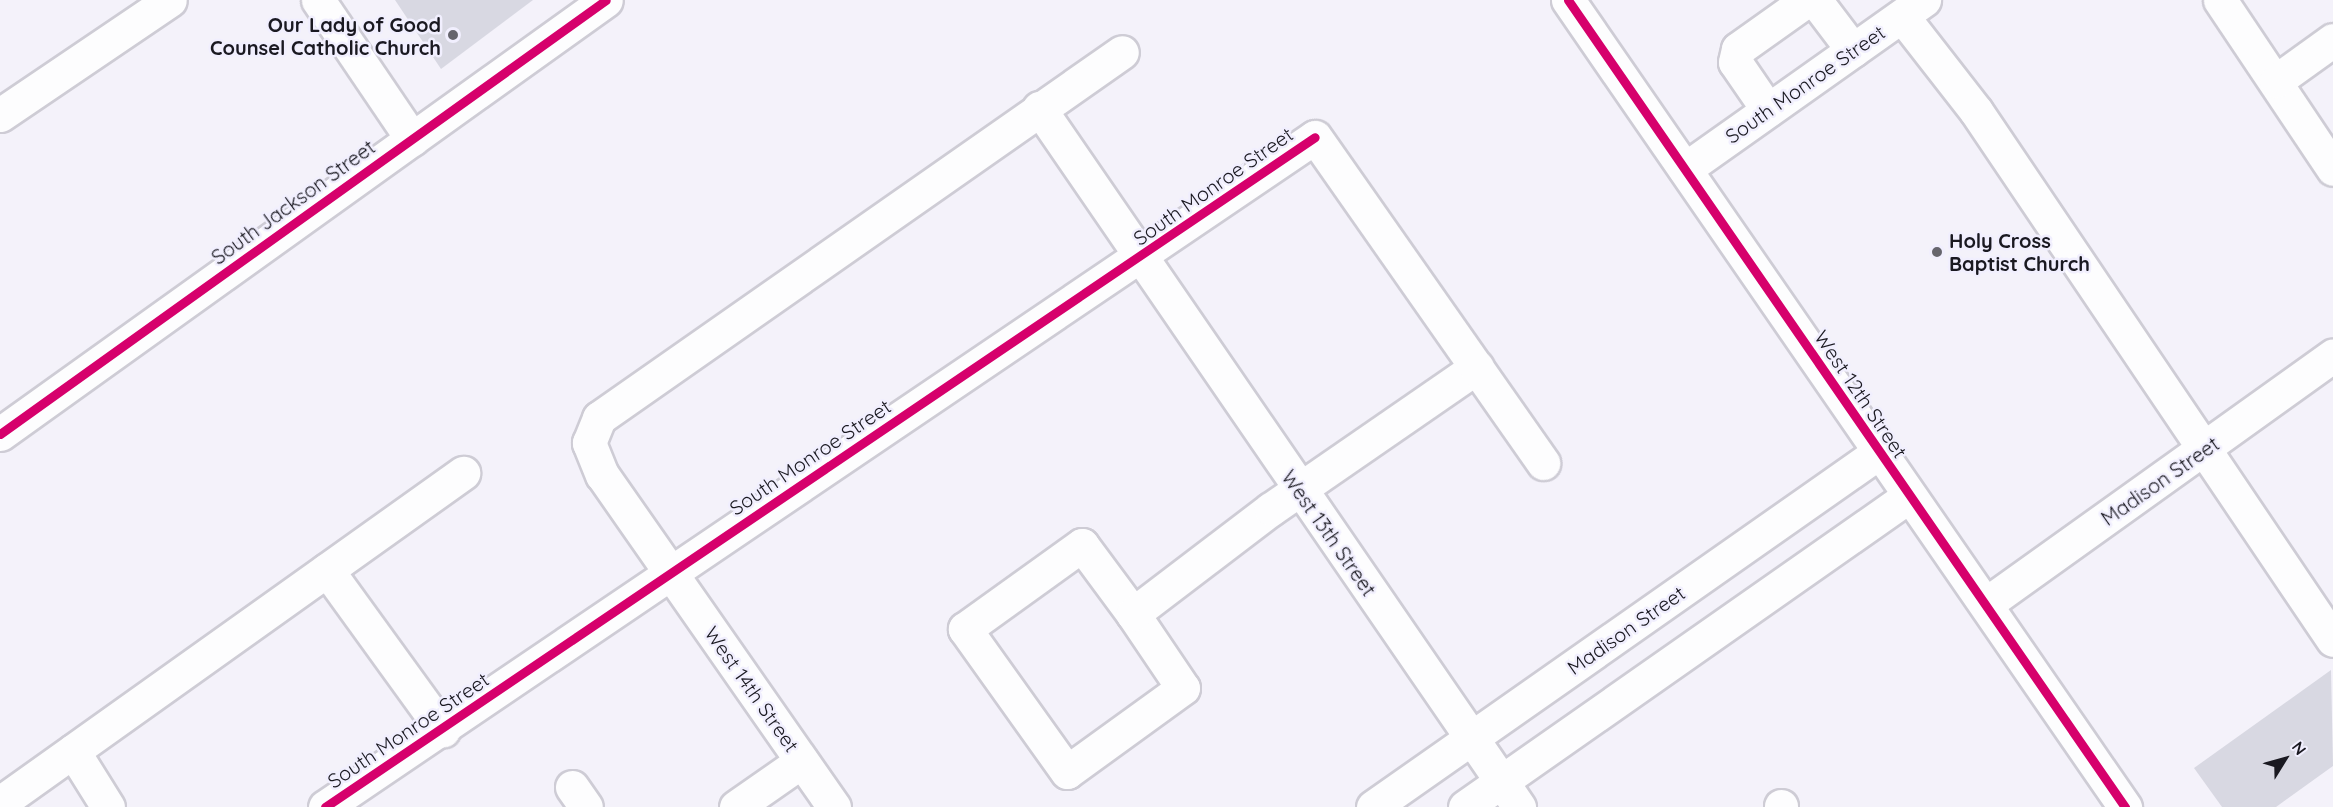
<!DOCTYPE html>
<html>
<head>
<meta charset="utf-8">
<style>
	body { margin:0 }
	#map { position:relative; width:2333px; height:807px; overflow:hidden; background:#f4f2fa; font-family:Quicksand,sans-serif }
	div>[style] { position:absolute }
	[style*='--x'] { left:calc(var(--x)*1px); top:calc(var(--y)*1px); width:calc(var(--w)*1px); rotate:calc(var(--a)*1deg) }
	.building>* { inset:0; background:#d8d8e2 }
	.roads { filter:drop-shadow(2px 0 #ceccd5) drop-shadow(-2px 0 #ceccd5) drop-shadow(0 2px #ceccd5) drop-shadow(0 -2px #ceccd5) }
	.minor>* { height:33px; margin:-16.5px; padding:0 16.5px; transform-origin:16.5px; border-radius:16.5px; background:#fdfdfe }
	.major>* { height:33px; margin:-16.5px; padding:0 16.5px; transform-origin:16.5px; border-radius:16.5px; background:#fdfdfe }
	.cycleway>* { height:9px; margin:-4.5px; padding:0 4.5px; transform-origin:4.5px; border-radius:4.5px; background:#d6006c }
	.dots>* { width:16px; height:16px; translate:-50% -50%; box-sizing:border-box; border:3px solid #f1effe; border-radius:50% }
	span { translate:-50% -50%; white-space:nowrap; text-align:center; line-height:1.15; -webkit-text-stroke:5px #f1effe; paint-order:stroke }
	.poi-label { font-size:20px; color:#1a1921; font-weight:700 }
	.right { translate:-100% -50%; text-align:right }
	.left { translate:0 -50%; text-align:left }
	.street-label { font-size:20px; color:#1a1921 }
	.north { position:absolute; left:2255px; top:729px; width:60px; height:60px; -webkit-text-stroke:4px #f1effe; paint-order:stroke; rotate:53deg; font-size:16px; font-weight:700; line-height:24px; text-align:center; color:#1a1921 }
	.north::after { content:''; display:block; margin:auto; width:21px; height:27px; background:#1a1921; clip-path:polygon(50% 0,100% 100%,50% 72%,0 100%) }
</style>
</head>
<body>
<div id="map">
	<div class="building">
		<i style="clip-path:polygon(395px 0,533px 0,441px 69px)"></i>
		<i style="clip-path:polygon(2331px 670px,2333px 766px,2276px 807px,2222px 807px,2194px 768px)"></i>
	</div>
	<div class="roads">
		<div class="minor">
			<i style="--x:318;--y:0;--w:168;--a:55.9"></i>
			<i style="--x:1815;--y:0;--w:63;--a:52.8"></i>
			<i style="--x:2220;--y:0;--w:203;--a:56.2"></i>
			<i style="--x:1902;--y:16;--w:120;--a:52.1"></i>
			<i style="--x:1976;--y:111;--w:638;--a:55.99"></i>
			<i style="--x:2276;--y:81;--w:70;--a:-35.7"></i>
			<i style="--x:1039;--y:108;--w:848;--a:55.52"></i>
			<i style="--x:1768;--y:110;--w:58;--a:-124.5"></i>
			<i style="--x:1735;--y:62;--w:13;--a:-77"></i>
			<i style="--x:1738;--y:49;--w:85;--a:-35.4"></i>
			<i style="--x:0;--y:115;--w:205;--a:-34.1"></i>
			<i style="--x:1685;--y:169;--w:293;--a:-35.3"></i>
			<i style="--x:0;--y:434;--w:745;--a:-35.61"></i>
			<i style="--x:327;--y:570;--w:198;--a:54.1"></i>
			<i style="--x:1986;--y:604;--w:427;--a:-35.6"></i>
			<i style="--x:1133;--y:614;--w:89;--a:56"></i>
			<i style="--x:1183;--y:688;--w:143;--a:144.1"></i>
			<i style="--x:1067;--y:772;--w:176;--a:-125.5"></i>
			<i style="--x:965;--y:629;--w:144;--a:-35.7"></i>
			<i style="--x:1082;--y:545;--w:86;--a:53.5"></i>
			<i style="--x:1133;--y:614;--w:173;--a:-37.3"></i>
			<i style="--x:1271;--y:509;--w:250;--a:-34.6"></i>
			<i style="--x:73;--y:751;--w:66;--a:58"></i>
			<i style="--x:572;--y:787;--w:24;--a:55"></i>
			<i style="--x:0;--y:803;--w:569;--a:-35.48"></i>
			<i style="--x:1781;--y:806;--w:1;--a:90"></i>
			<i style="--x:325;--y:807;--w:1195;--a:-34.09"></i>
			<i style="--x:1315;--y:137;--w:398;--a:55"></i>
			<i style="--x:736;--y:807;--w:80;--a:-34.9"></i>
			<i style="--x:834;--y:807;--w:405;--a:-124.9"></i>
			<i style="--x:602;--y:475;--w:35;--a:-112"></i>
			<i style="--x:589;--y:443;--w:27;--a:-68"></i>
			<i style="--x:599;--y:418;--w:638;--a:-34.98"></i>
			<i style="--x:1373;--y:807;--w:617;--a:-35.03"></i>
			<i style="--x:1465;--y:807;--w:542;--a:-35.01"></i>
		</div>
		<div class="major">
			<i style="--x:1568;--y:0;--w:981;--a:55.39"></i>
		</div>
	</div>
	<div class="cycleway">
		<i style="--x:1568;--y:0;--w:981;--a:55.39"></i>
		<i style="--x:0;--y:434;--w:745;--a:-35.61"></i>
		<i style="--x:325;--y:807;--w:1195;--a:-34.09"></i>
	</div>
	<div class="dots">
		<i style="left:453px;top:35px;background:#66656d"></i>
		<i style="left:1937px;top:252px;background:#66656d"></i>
	</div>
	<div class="poi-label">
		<span class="right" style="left:441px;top:36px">Our Lady of Good<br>Counsel Catholic Church</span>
		<span class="left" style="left:1949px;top:252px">Holy Cross<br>Baptist Church</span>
	</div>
	<div class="street-label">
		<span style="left:1805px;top:84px;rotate:-35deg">South Monroe Street</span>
		<span style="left:1213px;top:186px;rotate:-35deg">South Monroe Street</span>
		<span style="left:293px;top:202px;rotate:-36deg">South Jackson Street</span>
		<span style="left:1861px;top:394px;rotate:56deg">West 12th Street</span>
		<span style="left:810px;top:457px;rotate:-34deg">South Monroe Street</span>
		<span style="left:2160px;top:481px;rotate:-35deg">Madison Street</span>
		<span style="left:1329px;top:533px;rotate:55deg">West 13th Street</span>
		<span style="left:1626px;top:630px;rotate:-35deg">Madison Street</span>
		<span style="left:752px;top:689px;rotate:55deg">West 14th Street</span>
		<span style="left:408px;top:730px;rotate:-34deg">South Monroe Street</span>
	</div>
	<div class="north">N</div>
</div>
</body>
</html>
